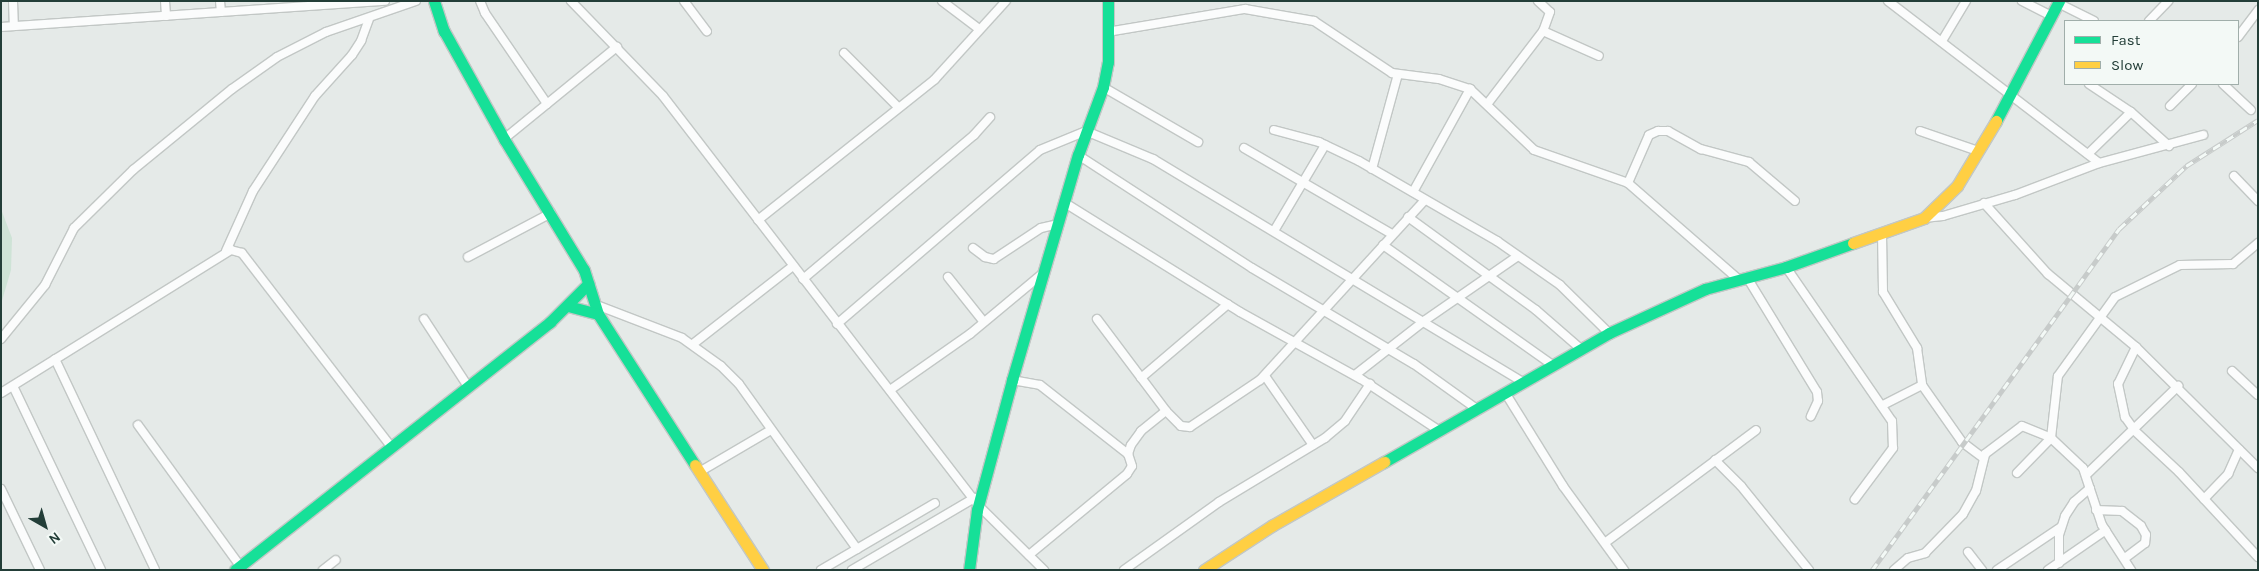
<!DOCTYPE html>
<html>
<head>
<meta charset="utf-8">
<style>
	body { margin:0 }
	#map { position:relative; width:2259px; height:571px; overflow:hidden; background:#e5eae8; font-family:Karla,sans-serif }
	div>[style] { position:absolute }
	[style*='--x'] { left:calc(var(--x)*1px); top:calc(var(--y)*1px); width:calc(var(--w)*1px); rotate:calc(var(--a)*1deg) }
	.green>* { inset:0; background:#cee3d6 }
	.roads { filter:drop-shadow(1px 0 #c2c7c5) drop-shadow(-1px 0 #c2c7c5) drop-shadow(0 1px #c2c7c5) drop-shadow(0 -1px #c2c7c5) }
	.street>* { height:8px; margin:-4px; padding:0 4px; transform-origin:4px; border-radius:4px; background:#fbfcfc }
	.fast>* { height:11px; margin:-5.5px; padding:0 5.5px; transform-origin:5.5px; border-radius:5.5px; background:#16e098 }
	.slow>* { height:11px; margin:-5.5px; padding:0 5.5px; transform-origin:5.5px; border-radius:5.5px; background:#ffcf43 }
	.rail>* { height:4.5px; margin-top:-2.25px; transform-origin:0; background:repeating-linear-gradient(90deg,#f3f9f6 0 8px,#c7cbca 0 16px); box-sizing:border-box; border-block:1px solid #c7cbca }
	span { translate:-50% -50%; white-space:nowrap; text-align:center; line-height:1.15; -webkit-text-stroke:4px #f3f9f6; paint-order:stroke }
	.frame { position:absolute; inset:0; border:2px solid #233e38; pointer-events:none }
	.legend { position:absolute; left:2064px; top:20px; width:175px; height:65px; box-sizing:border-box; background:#f3f9f6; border:1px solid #a0aeaa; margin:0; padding:6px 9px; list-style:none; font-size:15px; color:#233e38 }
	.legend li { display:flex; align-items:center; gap:10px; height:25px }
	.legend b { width:25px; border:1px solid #a0aeaa }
	.north { position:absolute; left:20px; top:501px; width:50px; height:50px; -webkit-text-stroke:4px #f3f9f6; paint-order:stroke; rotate:142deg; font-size:14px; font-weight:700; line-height:20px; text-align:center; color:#233e38 }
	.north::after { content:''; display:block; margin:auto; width:18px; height:22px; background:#233e38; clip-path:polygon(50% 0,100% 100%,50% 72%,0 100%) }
</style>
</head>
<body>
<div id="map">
	<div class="green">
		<i style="clip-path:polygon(1px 209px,12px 238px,11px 270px,1px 304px)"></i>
	</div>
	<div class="roads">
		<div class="street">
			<i style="--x:13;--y:1;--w:25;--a:88"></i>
			<i style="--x:165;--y:1;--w:15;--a:86"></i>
			<i style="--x:220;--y:1;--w:11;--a:85"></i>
			<i style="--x:480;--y:1;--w:13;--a:67"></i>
			<i style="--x:485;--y:13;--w:110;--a:55.7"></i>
			<i style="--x:571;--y:1;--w:132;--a:45.9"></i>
			<i style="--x:663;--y:96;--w:516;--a:52.4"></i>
			<i style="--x:978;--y:505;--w:93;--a:44.6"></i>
			<i style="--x:684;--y:1;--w:38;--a:53"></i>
			<i style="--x:942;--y:1;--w:46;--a:37.1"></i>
			<i style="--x:1538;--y:1;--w:16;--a:43"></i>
			<i style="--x:1550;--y:12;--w:20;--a:110"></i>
			<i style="--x:1543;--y:31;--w:61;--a:24.1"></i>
			<i style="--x:1888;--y:1;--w:266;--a:37.5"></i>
			<i style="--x:2022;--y:1;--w:34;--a:27"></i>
			<i style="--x:2058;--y:3;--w:40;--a:26.6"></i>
			<i style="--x:2149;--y:21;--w:28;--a:-46"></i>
			<i style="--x:1;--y:27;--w:385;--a:-3.9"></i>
			<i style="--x:1107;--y:32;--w:140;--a:-9.5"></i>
			<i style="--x:1245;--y:9;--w:70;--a:9.9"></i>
			<i style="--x:1314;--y:21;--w:94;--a:33.7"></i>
			<i style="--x:1392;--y:73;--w:47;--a:7.3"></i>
			<i style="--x:1439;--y:79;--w:33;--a:18"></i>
			<i style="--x:1470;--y:89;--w:88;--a:43.6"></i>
			<i style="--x:1534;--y:150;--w:100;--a:19.3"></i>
			<i style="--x:1628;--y:183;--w:147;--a:41.1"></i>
			<i style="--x:2238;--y:37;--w:34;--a:-53"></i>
			<i style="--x:1942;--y:41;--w:47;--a:-59"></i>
			<i style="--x:844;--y:53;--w:76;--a:45"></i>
			<i style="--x:2089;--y:84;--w:50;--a:33.7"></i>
			<i style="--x:2131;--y:112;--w:51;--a:41.8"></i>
			<i style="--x:2223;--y:84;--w:38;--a:43"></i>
			<i style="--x:1103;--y:87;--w:110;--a:30.1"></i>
			<i style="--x:1488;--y:103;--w:91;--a:-52.6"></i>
			<i style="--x:2170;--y:106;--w:31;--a:-45"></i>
			<i style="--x:1274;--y:130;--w:47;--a:14.9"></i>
			<i style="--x:1319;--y:142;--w:44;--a:25.4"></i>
			<i style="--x:1359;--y:161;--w:160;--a:30.1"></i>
			<i style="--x:1497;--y:241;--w:77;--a:34.9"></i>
			<i style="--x:1560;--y:285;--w:69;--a:44.4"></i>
			<i style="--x:1920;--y:131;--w:61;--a:19"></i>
			<i style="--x:504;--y:139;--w:146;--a:-39.2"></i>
			<i style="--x:1244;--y:148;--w:171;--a:30.2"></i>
			<i style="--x:2088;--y:154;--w:60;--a:-44.3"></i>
			<i style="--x:1078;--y:155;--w:207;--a:33"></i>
			<i style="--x:1252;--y:268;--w:188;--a:30.7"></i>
			<i style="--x:1414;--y:364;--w:79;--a:35.7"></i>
			<i style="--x:1372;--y:169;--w:98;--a:-74.7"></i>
			<i style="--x:2234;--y:176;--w:35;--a:46"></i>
			<i style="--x:1628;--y:183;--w:52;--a:-66.4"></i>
			<i style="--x:1649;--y:135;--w:10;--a:-24"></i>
			<i style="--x:1658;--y:131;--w:10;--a:0"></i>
			<i style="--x:1668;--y:131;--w:38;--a:29"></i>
			<i style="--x:1701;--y:149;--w:50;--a:15.2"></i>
			<i style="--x:1749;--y:162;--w:60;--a:40.3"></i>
			<i style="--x:1413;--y:192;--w:118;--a:-61"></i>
			<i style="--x:1065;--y:203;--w:206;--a:31.9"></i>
			<i style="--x:1240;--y:312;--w:138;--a:29"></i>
			<i style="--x:1361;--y:379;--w:95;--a:33.4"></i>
			<i style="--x:1984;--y:203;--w:96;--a:48"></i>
			<i style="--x:2048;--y:274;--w:114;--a:39.7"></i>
			<i style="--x:2136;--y:347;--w:172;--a:44.8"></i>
			<i style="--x:1408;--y:217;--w:158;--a:36"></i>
			<i style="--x:1536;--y:310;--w:61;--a:41"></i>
			<i style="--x:1924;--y:218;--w:19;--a:-6"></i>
			<i style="--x:1943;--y:216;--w:75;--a:-16.3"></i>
			<i style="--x:2015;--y:195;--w:90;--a:-20.9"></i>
			<i style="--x:2099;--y:163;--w:108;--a:-15.1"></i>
			<i style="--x:758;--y:220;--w:226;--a:-38.5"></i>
			<i style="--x:935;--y:79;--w:105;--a:-47.7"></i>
			<i style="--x:1274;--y:231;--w:100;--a:-59.3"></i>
			<i style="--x:1882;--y:234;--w:58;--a:89"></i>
			<i style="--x:1883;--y:292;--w:66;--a:58.7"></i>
			<i style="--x:1917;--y:348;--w:37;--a:82"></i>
			<i style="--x:1922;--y:385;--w:70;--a:54.9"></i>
			<i style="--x:1962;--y:442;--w:26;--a:37"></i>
			<i style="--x:1383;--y:245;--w:209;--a:35.3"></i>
			<i style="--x:973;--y:248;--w:15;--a:37"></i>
			<i style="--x:985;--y:257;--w:9;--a:13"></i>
			<i style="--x:994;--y:259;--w:56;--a:-33.4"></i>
			<i style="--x:1041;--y:228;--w:17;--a:-13"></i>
			<i style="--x:226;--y:251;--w:66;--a:-65.8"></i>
			<i style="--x:253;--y:191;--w:113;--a:-56.9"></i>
			<i style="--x:315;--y:96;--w:55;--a:-47.9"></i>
			<i style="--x:352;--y:55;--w:17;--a:-57"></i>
			<i style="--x:361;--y:41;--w:23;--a:-70"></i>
			<i style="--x:468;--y:257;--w:94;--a:-27.9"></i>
			<i style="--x:1786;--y:267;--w:187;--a:55.5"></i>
			<i style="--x:1892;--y:421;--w:27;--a:88"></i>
			<i style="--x:1893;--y:448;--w:64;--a:126.7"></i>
			<i style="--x:948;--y:277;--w:56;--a:51.5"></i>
			<i style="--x:803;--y:279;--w:224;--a:-40.1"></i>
			<i style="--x:974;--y:135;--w:24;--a:-48"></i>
			<i style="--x:1748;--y:279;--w:132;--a:58.6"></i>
			<i style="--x:1817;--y:392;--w:9;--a:84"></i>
			<i style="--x:1818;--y:401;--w:17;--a:115"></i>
			<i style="--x:594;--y:304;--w:94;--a:21.1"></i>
			<i style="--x:682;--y:338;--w:48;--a:35.7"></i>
			<i style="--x:721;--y:366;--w:25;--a:45"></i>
			<i style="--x:739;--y:384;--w:203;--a:54.4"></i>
			<i style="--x:424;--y:319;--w:79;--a:56.9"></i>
			<i style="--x:1097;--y:319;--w:115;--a:53.1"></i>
			<i style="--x:1166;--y:411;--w:21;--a:45"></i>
			<i style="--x:1181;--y:426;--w:9;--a:6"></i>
			<i style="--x:1190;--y:427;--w:84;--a:-33.9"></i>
			<i style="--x:1260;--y:380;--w:244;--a:-47.5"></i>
			<i style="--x:837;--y:324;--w:267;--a:-40.6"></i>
			<i style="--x:1040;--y:150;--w:50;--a:-22.4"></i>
			<i style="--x:1086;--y:131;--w:73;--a:22.7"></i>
			<i style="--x:1153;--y:159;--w:433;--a:31.1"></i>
			<i style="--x:1;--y:339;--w:70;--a:-50.8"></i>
			<i style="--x:45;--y:285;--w:64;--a:-63"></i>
			<i style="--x:74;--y:228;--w:83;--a:-44.5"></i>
			<i style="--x:133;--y:170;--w:128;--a:-39.3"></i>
			<i style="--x:232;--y:89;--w:55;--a:-35.4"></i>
			<i style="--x:277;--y:57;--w:55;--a:-27"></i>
			<i style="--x:326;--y:32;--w:95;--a:-19"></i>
			<i style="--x:693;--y:344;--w:127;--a:-38"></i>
			<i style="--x:2136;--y:347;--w:41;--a:115.9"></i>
			<i style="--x:2118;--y:384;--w:34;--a:78"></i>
			<i style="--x:2125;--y:417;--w:17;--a:54"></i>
			<i style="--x:2135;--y:431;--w:60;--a:43"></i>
			<i style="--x:2179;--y:472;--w:116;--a:47.1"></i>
			<i style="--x:55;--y:359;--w:233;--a:64.6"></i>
			<i style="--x:2232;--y:371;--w:35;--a:43"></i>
			<i style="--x:1355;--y:375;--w:88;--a:-38"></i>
			<i style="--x:1424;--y:321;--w:114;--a:-34.7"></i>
			<i style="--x:1265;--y:376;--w:84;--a:55.2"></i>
			<i style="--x:1141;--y:378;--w:114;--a:-40.4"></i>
			<i style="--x:1012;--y:380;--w:28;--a:10"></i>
			<i style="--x:1040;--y:385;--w:112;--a:38.1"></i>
			<i style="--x:13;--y:386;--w:204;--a:64.4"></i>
			<i style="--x:890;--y:390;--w:98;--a:-35"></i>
			<i style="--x:970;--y:334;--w:94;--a:-39.8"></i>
			<i style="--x:1;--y:393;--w:271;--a:-31.9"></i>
			<i style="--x:231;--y:250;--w:11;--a:15"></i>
			<i style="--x:242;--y:253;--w:242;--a:52.4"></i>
			<i style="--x:1506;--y:394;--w:108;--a:58.2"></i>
			<i style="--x:1563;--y:486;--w:104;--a:54"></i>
			<i style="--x:1883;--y:405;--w:44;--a:-27.1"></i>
			<i style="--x:138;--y:425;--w:174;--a:54.1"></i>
			<i style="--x:1715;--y:460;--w:37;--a:45"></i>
			<i style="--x:1741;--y:486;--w:108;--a:51"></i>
			<i style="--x:701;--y:471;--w:81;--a:-30.4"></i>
			<i style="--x:2017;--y:473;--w:49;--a:-45.8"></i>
			<i style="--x:2051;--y:438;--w:62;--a:-83.6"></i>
			<i style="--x:2058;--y:376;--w:97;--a:-54.2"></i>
			<i style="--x:2115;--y:297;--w:72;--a:-26.2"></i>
			<i style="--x:2180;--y:265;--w:53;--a:-1.1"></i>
			<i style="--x:2233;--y:264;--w:33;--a:-40"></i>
			<i style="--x:2087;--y:474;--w:127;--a:-44"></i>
			<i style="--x:1;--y:489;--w:90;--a:64.3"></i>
			<i style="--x:2204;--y:499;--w:35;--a:-46"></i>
			<i style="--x:2228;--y:474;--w:27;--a:-66"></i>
			<i style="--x:2096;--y:510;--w:26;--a:2"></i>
			<i style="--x:2122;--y:511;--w:24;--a:38"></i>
			<i style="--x:2141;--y:526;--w:10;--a:61"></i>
			<i style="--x:2146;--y:535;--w:8;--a:97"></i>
			<i style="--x:2145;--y:543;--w:25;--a:143"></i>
			<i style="--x:1606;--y:542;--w:187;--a:-36.7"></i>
			<i style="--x:1968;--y:552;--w:23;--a:52"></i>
			<i style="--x:1029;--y:555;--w:127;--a:-39.6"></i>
			<i style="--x:1127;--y:474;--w:9;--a:-58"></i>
			<i style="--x:1132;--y:466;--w:13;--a:-108"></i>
			<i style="--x:1128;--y:454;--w:9;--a:-72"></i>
			<i style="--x:1131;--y:445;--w:17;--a:-54"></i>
			<i style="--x:1141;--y:431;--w:32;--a:-39"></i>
			<i style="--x:2059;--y:563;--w:28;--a:-90"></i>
			<i style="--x:2059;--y:535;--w:20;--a:-72"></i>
			<i style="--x:2065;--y:516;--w:17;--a:-57"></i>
			<i style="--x:2074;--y:502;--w:21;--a:-41"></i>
			<i style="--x:323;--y:570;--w:16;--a:-38"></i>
			<i style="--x:821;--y:570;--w:132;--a:-30.4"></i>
			<i style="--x:852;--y:570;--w:142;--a:-30.5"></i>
			<i style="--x:1124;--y:570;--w:117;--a:-35.6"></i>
			<i style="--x:1219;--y:502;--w:124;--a:-31.1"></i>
			<i style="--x:1325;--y:438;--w:26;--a:-40"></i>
			<i style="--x:1345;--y:421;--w:45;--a:-56"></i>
			<i style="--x:1894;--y:570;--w:18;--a:-41"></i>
			<i style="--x:1908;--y:558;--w:18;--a:-16"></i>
			<i style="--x:1925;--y:553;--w:54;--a:-45.7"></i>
			<i style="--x:1963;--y:514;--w:26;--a:-61"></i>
			<i style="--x:1976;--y:491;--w:38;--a:-76"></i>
			<i style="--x:1985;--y:454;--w:46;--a:-37.1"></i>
			<i style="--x:2022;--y:426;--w:31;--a:22"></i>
			<i style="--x:2051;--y:438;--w:44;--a:43.2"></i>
			<i style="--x:2083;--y:468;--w:60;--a:71.6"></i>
			<i style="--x:2102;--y:525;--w:54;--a:57.2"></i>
			<i style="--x:1997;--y:570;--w:77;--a:-33.9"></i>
			<i style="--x:2048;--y:570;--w:70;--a:-34.6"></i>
		</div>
		<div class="fast">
			<i style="--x:434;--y:1;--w:32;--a:72"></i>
			<i style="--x:444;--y:31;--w:124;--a:60.9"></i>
			<i style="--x:504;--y:139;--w:153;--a:58.6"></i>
			<i style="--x:584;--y:270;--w:46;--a:72.3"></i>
			<i style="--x:598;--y:314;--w:179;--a:57.3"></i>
			<i style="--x:1996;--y:121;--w:136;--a:-62.3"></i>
			<i style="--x:568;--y:306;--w:31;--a:15"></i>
			<i style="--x:1384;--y:462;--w:259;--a:-29.8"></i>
			<i style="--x:1609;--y:333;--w:106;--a:-24.6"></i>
			<i style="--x:1705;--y:289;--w:84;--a:-15.2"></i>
			<i style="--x:1786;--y:267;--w:71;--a:-19.7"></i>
			<i style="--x:235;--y:570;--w:401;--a:-38.2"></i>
			<i style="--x:550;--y:322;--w:54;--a:-45"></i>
			<i style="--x:969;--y:570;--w:61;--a:-82.4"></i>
			<i style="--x:977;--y:510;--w:135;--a:-74.9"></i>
			<i style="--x:1012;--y:380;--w:234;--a:-73.7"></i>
			<i style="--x:1078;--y:155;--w:72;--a:-69.8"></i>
			<i style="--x:1103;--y:87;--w:25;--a:-79"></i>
			<i style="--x:1108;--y:62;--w:61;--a:-90"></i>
		</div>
		<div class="slow">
			<i style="--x:1853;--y:243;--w:75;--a:-19.4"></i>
			<i style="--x:1924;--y:218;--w:46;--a:-44.1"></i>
			<i style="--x:1957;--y:186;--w:76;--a:-59"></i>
			<i style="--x:695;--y:465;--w:125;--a:57.1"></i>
			<i style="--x:1204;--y:570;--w:82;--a:-33.1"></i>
			<i style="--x:1273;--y:525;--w:128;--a:-29.6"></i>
		</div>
	</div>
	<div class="rail">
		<i style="--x:1872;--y:570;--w:421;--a:-54.1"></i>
		<i style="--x:2119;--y:229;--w:92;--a:-43.2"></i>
		<i style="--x:2186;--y:166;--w:85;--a:-32.6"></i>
	</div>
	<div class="frame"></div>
	<ul class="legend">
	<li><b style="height:6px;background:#16e098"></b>Fast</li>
	<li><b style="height:6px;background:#ffcf43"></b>Slow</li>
	</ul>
	<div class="north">N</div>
</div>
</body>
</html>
